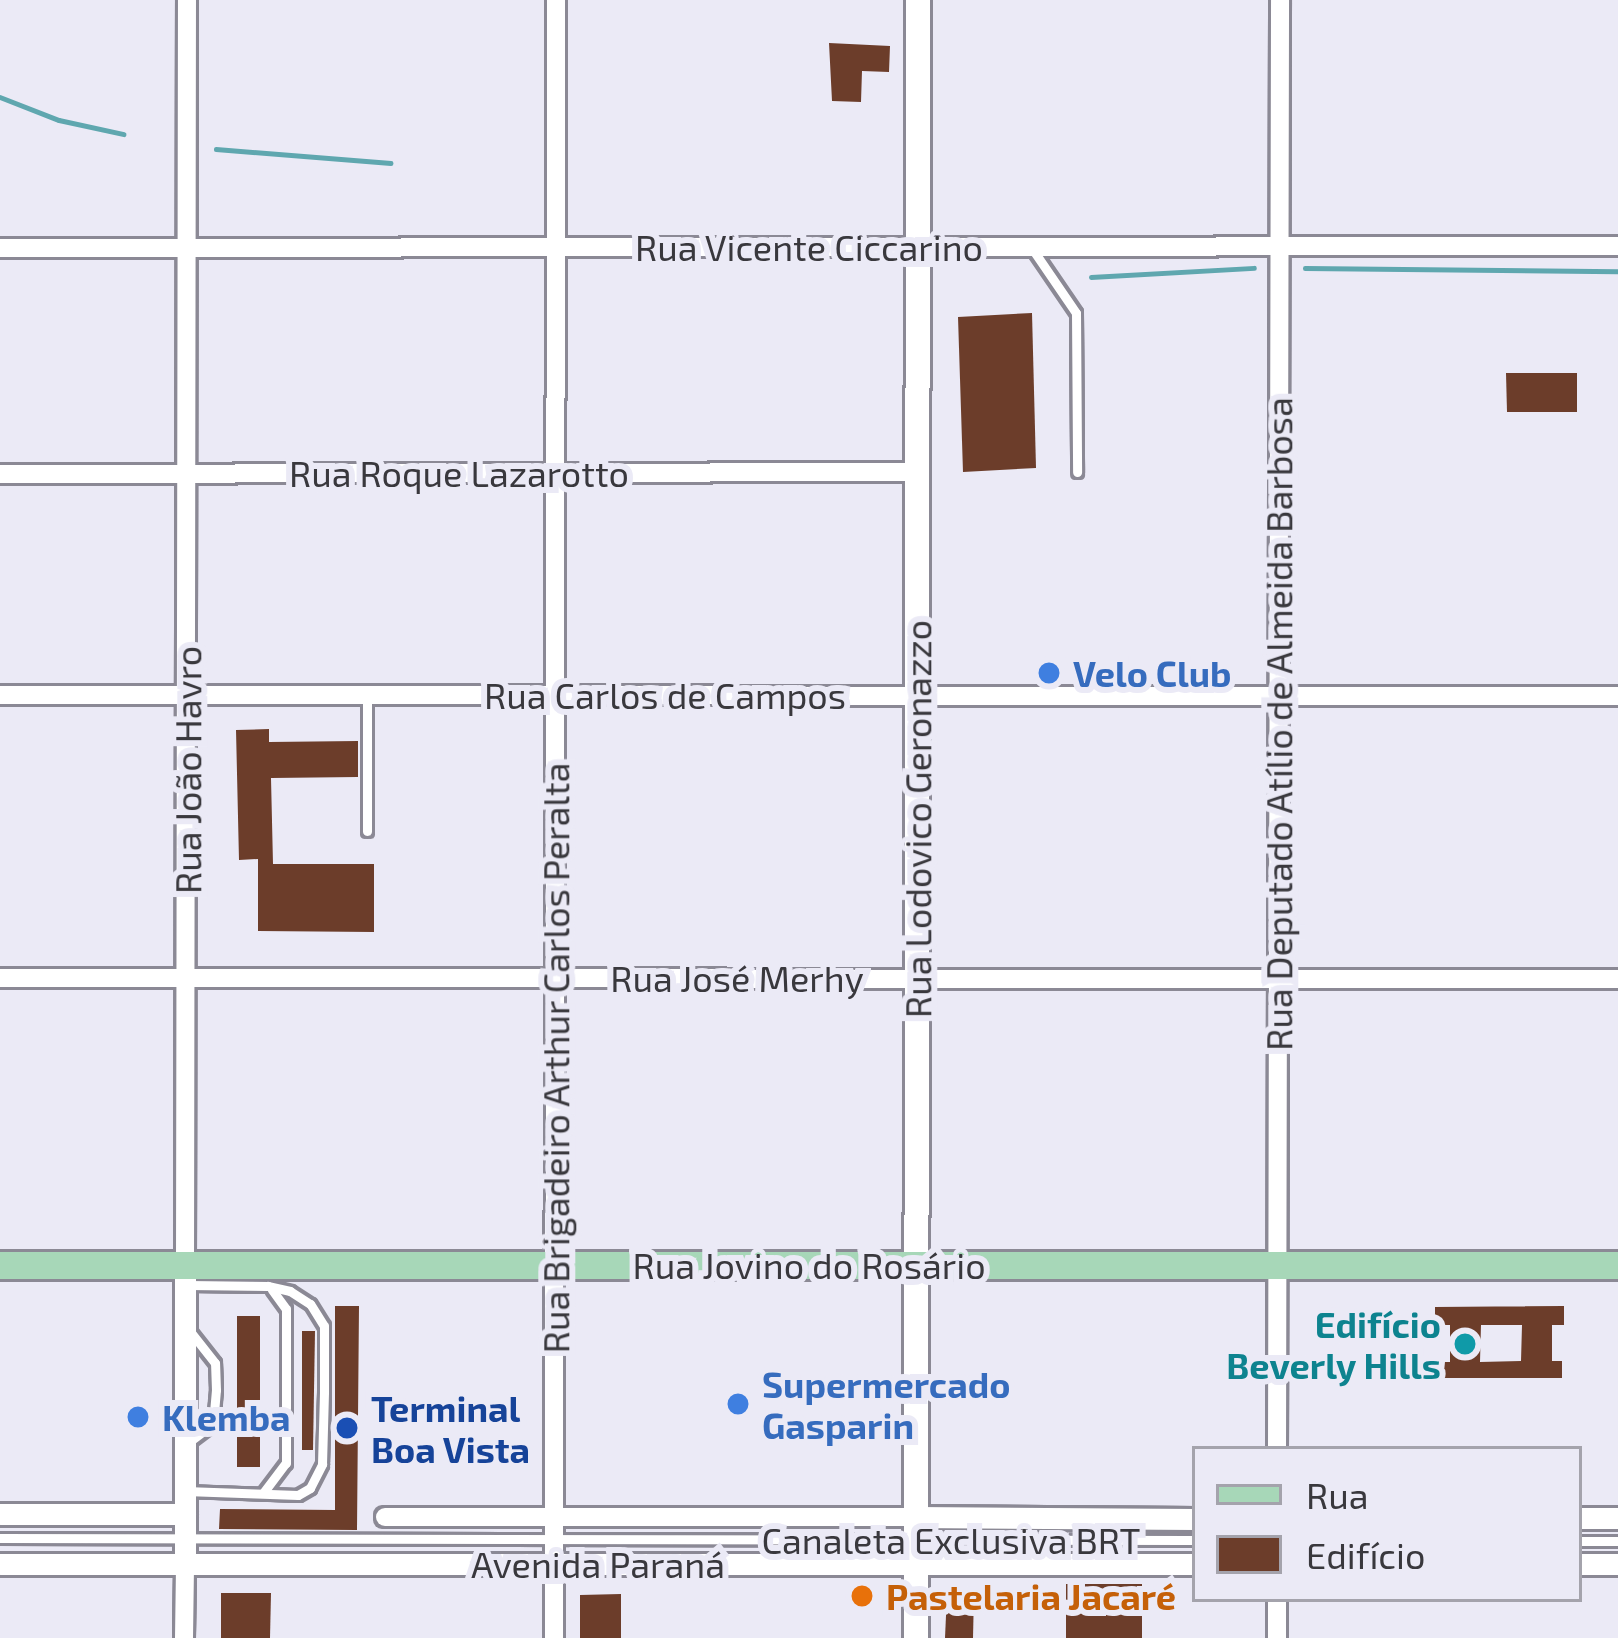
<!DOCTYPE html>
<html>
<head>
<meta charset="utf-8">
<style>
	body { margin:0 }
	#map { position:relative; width:1618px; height:1638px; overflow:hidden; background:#ebeaf6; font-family:"Exo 2",sans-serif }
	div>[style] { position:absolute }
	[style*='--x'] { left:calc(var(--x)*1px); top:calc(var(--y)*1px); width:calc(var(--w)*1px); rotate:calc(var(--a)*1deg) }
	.stream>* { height:4.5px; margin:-2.25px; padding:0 2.25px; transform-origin:2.25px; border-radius:2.25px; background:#5fa7af }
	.building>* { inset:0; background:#6c3d2a }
	.roads { filter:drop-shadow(3px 0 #8b8995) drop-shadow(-3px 0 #8b8995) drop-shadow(0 3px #8b8995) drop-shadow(0 -3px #8b8995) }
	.service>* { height:9px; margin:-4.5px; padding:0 4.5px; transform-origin:4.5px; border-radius:4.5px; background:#fff }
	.minor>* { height:18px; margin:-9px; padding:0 9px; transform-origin:9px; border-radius:9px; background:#fff }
	.tertiary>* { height:21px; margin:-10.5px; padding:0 10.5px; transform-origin:10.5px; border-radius:10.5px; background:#fff }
	.secondary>* { height:24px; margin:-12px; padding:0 12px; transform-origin:12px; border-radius:12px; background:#fff }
	.primary>* { height:27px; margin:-13.5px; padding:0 13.5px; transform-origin:13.5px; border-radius:13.5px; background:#a7d7b8 }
	.dots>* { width:33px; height:33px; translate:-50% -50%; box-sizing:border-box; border:6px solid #ebeaf6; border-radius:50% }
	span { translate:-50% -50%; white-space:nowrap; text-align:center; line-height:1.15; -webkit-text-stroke:12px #ebeaf6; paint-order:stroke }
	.street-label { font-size:36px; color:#39383d }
	.shop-label { font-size:36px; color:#366cbe; font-weight:700 }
	.left { translate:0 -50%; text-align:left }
	.culture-label { font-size:36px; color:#0d838f; font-weight:700 }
	.right { translate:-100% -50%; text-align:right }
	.transit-label { font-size:36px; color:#164399; font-weight:700 }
	.food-label { font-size:36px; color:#c56008; font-weight:700 }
	.legend { position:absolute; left:1192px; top:1446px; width:390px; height:156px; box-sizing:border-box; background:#ebeaf6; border:3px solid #a4a3ac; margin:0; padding:15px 21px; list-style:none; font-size:36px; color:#39383d }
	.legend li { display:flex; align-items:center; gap:24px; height:60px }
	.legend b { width:60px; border:3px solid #a4a3ac }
</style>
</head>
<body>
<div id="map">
	<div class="stream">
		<i style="--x:0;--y:97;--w:63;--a:21.3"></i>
		<i style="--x:59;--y:120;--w:66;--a:12.3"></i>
		<i style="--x:216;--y:149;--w:175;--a:4.6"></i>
		<i style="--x:1305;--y:268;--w:312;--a:0.6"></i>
		<i style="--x:1091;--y:277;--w:163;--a:-3.2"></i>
	</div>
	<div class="building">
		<i style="clip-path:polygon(829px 43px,890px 46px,889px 72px,862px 71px,861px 102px,832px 101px)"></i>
		<i style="clip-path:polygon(1032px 313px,1036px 468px,963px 472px,958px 317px)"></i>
		<i style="clip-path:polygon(1506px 373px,1577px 373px,1577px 412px,1507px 412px)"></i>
		<i style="clip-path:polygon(269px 729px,269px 742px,358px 741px,358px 777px,271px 778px,273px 864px,374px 864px,374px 932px,258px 931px,258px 859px,239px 860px,236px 730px)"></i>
		<i style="clip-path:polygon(335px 1306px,359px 1306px,357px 1530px,219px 1529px,220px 1509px,335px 1510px)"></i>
		<i style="clip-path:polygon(evenodd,1564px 1306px,1564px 1325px,1552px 1325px,1552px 1361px,1562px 1361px,1562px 1378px,1435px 1378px,1436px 1362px,1450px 1362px,1450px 1325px,1435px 1325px,1435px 1307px,1564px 1306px,1481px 1325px,1522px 1325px,1521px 1361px,1480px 1362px,1481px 1325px)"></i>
		<i style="clip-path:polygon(237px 1316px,260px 1316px,260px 1467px,237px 1467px)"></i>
		<i style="clip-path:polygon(302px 1331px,315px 1331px,313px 1450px,302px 1450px)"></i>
		<i style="clip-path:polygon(1066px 1584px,1142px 1584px,1142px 1638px,1066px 1638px)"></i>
		<i style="clip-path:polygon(221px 1593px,271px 1593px,270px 1638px,221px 1638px)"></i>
		<i style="clip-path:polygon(947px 1593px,974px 1593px,973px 1638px,945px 1638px)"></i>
		<i style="clip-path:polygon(621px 1594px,621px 1638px,580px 1638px,580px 1595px)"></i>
	</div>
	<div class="roads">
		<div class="service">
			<i style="--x:1031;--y:247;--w:80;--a:55.7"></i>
			<i style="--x:1076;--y:313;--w:159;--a:89.6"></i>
			<i style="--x:367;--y:695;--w:136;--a:90"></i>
			<i style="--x:189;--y:1442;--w:30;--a:-37"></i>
			<i style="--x:213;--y:1424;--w:34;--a:-85"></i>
			<i style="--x:216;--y:1390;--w:27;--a:-92"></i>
			<i style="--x:215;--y:1363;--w:42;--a:-128.2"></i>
			<i style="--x:185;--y:1491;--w:113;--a:2"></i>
			<i style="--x:298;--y:1495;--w:14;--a:-30"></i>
			<i style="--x:310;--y:1488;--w:27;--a:-63"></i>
			<i style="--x:322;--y:1464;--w:72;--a:-88.4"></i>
			<i style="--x:324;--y:1392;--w:66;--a:-90"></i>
			<i style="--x:324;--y:1326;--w:26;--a:-122"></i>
			<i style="--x:310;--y:1304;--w:24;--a:-147"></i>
			<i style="--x:290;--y:1291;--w:23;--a:-167"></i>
			<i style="--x:268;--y:1286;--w:80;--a:-179.3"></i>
			<i style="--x:263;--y:1493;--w:38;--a:-53"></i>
			<i style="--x:286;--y:1463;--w:154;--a:-90"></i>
			<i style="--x:286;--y:1309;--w:24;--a:-126"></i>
			<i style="--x:0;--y:1538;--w:1195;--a:0.1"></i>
			<i style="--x:1579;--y:1541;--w:39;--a:0"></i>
		</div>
		<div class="minor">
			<i style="--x:0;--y:248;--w:1618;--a:-0.07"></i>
			<i style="--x:0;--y:474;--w:917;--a:-0.12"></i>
			<i style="--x:0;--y:695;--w:1618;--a:0.04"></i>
			<i style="--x:0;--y:978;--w:1618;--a:0.04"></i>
			<i style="--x:185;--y:1265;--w:1265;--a:-89.91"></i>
			<i style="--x:1277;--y:1449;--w:1449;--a:-89.88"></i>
			<i style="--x:385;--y:1517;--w:531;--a:0"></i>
			<i style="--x:184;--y:1638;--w:74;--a:-89.2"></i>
			<i style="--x:554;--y:1638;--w:1638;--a:-89.93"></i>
			<i style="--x:1277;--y:1638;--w:39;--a:-90"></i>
		</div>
		<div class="tertiary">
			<i style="--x:0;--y:1514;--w:185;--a:0"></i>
			<i style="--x:916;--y:1517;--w:279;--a:0.4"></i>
			<i style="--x:1579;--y:1518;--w:39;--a:0"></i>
			<i style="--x:0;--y:1564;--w:1195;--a:0"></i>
			<i style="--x:185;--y:1564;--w:299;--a:-90"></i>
			<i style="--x:1579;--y:1564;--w:39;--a:0"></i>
		</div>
		<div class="secondary">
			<i style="--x:916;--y:1638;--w:1638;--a:-89.93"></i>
		</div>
		<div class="primary">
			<i style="--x:0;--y:1265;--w:1618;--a:0"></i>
		</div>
	</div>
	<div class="dots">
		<i style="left:1049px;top:673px;background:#3f7fe0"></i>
		<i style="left:1465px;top:1344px;background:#0f9aa8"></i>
		<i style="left:738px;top:1404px;background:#3f7fe0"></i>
		<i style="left:138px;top:1417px;background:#3f7fe0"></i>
		<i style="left:347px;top:1428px;background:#1a4fb4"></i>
		<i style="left:862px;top:1596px;background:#e8710a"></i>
	</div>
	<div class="street-label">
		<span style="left:809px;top:247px">Rua Vicente Ciccarino</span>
		<span style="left:459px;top:473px">Rua Roque Lazarotto</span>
		<span style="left:665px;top:695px">Rua Carlos de Campos</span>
		<span style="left:1278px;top:724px;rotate:-90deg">Rua Deputado Atílio de Almeida Barbosa</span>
		<span style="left:187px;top:770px;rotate:-90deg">Rua João Havro</span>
		<span style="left:917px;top:819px;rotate:-90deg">Rua Lodovico Geronazzo</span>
		<span style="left:737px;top:978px">Rua José Merhy</span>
		<span style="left:555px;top:1058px;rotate:-90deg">Rua Brigadeiro Arthur Carlos Peralta</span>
		<span style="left:809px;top:1265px">Rua Jovino do Rosário</span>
		<span style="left:951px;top:1540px">Canaleta Exclusiva BRT</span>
		<span style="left:598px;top:1564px">Avenida Paraná</span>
	</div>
	<div class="shop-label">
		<span class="left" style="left:1073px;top:673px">Velo Club</span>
		<span class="left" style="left:762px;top:1404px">Supermercado<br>Gasparin</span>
		<span class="left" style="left:162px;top:1417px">Klemba</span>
	</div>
	<div class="culture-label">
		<span class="right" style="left:1441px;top:1344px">Edifício<br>Beverly Hills</span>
	</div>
	<div class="transit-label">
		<span class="left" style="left:371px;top:1428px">Terminal<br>Boa Vista</span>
	</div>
	<div class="food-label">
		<span class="left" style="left:886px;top:1596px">Pastelaria Jacaré</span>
	</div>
	<ul class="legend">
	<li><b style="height:15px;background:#a7d7b8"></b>Rua</li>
	<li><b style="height:33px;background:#6c3d2a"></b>Edifício</li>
	</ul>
</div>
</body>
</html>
